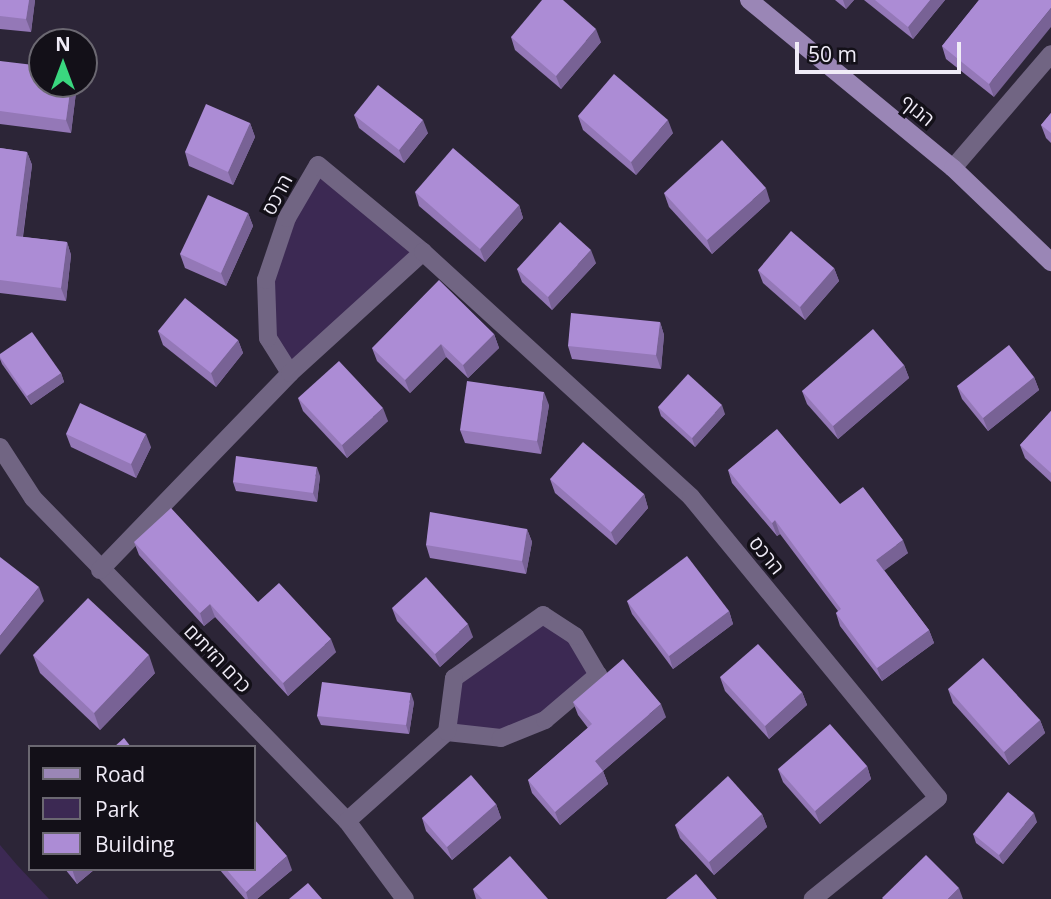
<!DOCTYPE html>
<html>
<head>
<meta charset="utf-8">
<style>
	body { margin:0 }
	#map { position:relative; width:1051px; height:899px; overflow:hidden; background:#2c2537; font-family:"Open Sans",Heebo,sans-serif }
	div>[style] { position:absolute }
	[style*='--x'] { left:calc(var(--x)*1px); top:calc(var(--y)*1px); width:calc(var(--w)*1px); rotate:calc(var(--a)*1deg) }
	.green>* { inset:0; background:#3c2953 }
	.street>* { height:18px; margin:-9px; padding:0 9px; transform-origin:9px; border-radius:9px; background:#716583 }
	.secondary>* { height:18px; margin:-9px; padding:0 9px; transform-origin:9px; border-radius:9px; background:#9a86b6 }
	.wall>* { inset:0; background:#9478b7 }
	.shaded-wall>* { inset:0; background:#786295 }
	.building>* { inset:0; background:#ac8cd5 }
	span { translate:-50% -50%; white-space:nowrap; text-align:center; line-height:1.15; -webkit-text-stroke:7px #131018; paint-order:stroke }
	.street-label { font-size:19px; color:#f0ecf7 }
	.legend { position:absolute; left:28px; top:745px; width:228px; height:126px; box-sizing:border-box; background:#131018; border:2px solid #6b6871; margin:0; padding:9px 12px; list-style:none; font-size:21px; color:#f0ecf7 }
	.legend li { display:flex; align-items:center; gap:14px; height:35px }
	.legend b { width:35px; border:2px solid #6b6871 }
	.north { position:absolute; left:28px; top:28px; width:70px; height:70px; box-sizing:border-box; background:#131018; border:2px solid #6b6871; border-radius:50%; rotate:0deg; font-size:19px; font-weight:700; line-height:28px; text-align:center; color:#f0ecf7 }
	.north::after { content:''; display:block; margin:auto; width:24px; height:32px; background:#3ad77f; clip-path:polygon(50% 0,100% 100%,50% 72%,0 100%) }
	.scale { position:absolute; left:795px; top:42px; width:166px; height:32px; box-sizing:border-box; border:4px solid #f0ecf7; border-top:0; padding-left:9px; font-size:21px; line-height:24px; white-space:nowrap; color:#f0ecf7; -webkit-text-stroke:5px #131018; paint-order:stroke }
</style>
</head>
<body>
<div id="map">
	<div class="green">
		<i style="clip-path:polygon(318px 165px,423px 252px,290px 373px,268px 338px,266px 280px)"></i>
		<i style="clip-path:polygon(543px 615px,575px 636px,598px 675px,501px 738px,447px 732px,454px 678px)"></i>
		<i style="clip-path:polygon(0 845px,17px 865px,49px 899px,0 899px)"></i>
	</div>
	<div class="street">
		<i style="--x:953;--y:168;--w:150;--a:-49.3"></i>
		<i style="--x:290;--y:373;--w:41;--a:-122.2"></i>
		<i style="--x:268;--y:338;--w:58;--a:-92"></i>
		<i style="--x:266;--y:280;--w:65;--a:-71.3"></i>
		<i style="--x:287;--y:218;--w:61;--a:-59.7"></i>
		<i style="--x:318;--y:165;--w:136;--a:39.6"></i>
		<i style="--x:0;--y:447;--w:61;--a:57.1"></i>
		<i style="--x:33;--y:498;--w:450;--a:45.8"></i>
		<i style="--x:347;--y:821;--w:97;--a:53.4"></i>
		<i style="--x:100;--y:570;--w:274;--a:-46"></i>
		<i style="--x:290;--y:373;--w:180;--a:-42.3"></i>
		<i style="--x:423;--y:252;--w:363;--a:42.4"></i>
		<i style="--x:691;--y:497;--w:389;--a:50.6"></i>
		<i style="--x:938;--y:798;--w:161;--a:141.1"></i>
		<i style="--x:347;--y:821;--w:134;--a:-41.7"></i>
		<i style="--x:447;--y:732;--w:54;--a:6.3"></i>
		<i style="--x:501;--y:738;--w:48;--a:-22.2"></i>
		<i style="--x:545;--y:720;--w:70;--a:-40.3"></i>
		<i style="--x:598;--y:675;--w:45;--a:-120.5"></i>
		<i style="--x:575;--y:636;--w:38;--a:-147"></i>
		<i style="--x:543;--y:615;--w:109;--a:144.7"></i>
		<i style="--x:454;--y:678;--w:54;--a:97.4"></i>
	</div>
	<div class="secondary">
		<i style="--x:749;--y:0;--w:264;--a:39.5"></i>
		<i style="--x:953;--y:168;--w:136;--a:43.8"></i>
	</div>
	<div class="wall">
		<i style="clip-path:polygon(0 0,35px 0,31px 32px,0 29px)"></i>
		<i style="clip-path:polygon(835px 0,854px 0,846px 9px)"></i>
		<i style="clip-path:polygon(864px 0,945px 0,913px 39px)"></i>
		<i style="clip-path:polygon(979px 0,994px 97px,946px 59px,942px 46px)"></i>
		<i style="clip-path:polygon(511px 37px,601px 42px,561px 89px,515px 50px)"></i>
		<i style="clip-path:polygon(0 61px,42px 84px,77px 84px,71px 133px,0 124px)"></i>
		<i style="clip-path:polygon(1051px 113px,1051px 143px,1046px 138px,1041px 125px)"></i>
		<i style="clip-path:polygon(354px 115px,428px 133px,404px 163px,359px 128px)"></i>
		<i style="clip-path:polygon(578px 116px,673px 133px,636px 175px,583px 130px)"></i>
		<i style="clip-path:polygon(250px 123px,255px 137px,233px 185px,189px 166px,185px 152px)"></i>
		<i style="clip-path:polygon(0 148px,27px 152px,32px 165px,23px 237px,67px 242px,71px 255px,66px 301px,0 293px)"></i>
		<i style="clip-path:polygon(415px 192px,519px 205px,523px 218px,485px 262px,419px 206px)"></i>
		<i style="clip-path:polygon(664px 193px,770px 201px,712px 254px,669px 207px)"></i>
		<i style="clip-path:polygon(248px 213px,253px 226px,226px 286px,185px 268px,180px 254px)"></i>
		<i style="clip-path:polygon(596px 263px,552px 310px,522px 282px,517px 269px)"></i>
		<i style="clip-path:polygon(834px 268px,839px 281px,805px 320px,763px 283px,758px 270px)"></i>
		<i style="clip-path:polygon(660px 322px,664px 335px,661px 369px,572px 359px,568px 346px)"></i>
		<i style="clip-path:polygon(158px 331px,238px 340px,243px 353px,216px 387px,163px 345px)"></i>
		<i style="clip-path:polygon(494px 334px,499px 348px,468px 378px,446px 357px,410px 393px,377px 361px,372px 348px)"></i>
		<i style="clip-path:polygon(0 354px,61px 373px,64px 382px,31px 405px,2px 364px,0 359px)"></i>
		<i style="clip-path:polygon(904px 365px,909px 378px,838px 439px,807px 404px,802px 391px)"></i>
		<i style="clip-path:polygon(1034px 377px,1039px 390px,988px 431px,962px 399px,957px 386px)"></i>
		<i style="clip-path:polygon(298px 398px,388px 421px,347px 458px,303px 411px)"></i>
		<i style="clip-path:polygon(549px 405px,541px 454px,465px 443px,460px 430px)"></i>
		<i style="clip-path:polygon(658px 407px,725px 414px,695px 447px,661px 416px)"></i>
		<i style="clip-path:polygon(1051px 411px,1051px 482px,1025px 458px,1020px 445px)"></i>
		<i style="clip-path:polygon(66px 434px,151px 447px,136px 478px,71px 447px)"></i>
		<i style="clip-path:polygon(728px 470px,840px 504px,908px 553px,884px 570px,929px 630px,934px 643px,882px 681px,840px 626px,836px 613px,838px 611px,780px 534px,777px 536px,732px 483px)"></i>
		<i style="clip-path:polygon(320px 476px,317px 502px,236px 491px,233px 482px)"></i>
		<i style="clip-path:polygon(550px 479px,644px 494px,648px 508px,616px 545px,555px 493px)"></i>
		<i style="clip-path:polygon(527px 529px,532px 542px,526px 574px,430px 558px,426px 545px)"></i>
		<i style="clip-path:polygon(134px 542px,258px 602px,336px 652px,288px 696px,215px 617px,204px 626px,139px 555px)"></i>
		<i style="clip-path:polygon(627px 601px,729px 611px,733px 624px,673px 669px,632px 614px)"></i>
		<i style="clip-path:polygon(392px 608px,473px 637px,440px 667px,397px 621px)"></i>
		<i style="clip-path:polygon(33px 655px,155px 673px,100px 730px,40px 673px)"></i>
		<i style="clip-path:polygon(720px 677px,802px 692px,807px 705px,769px 739px,725px 691px)"></i>
		<i style="clip-path:polygon(948px 689px,1040px 720px,1045px 733px,1009px 765px,953px 703px)"></i>
		<i style="clip-path:polygon(414px 702px,409px 734px,321px 725px,317px 716px)"></i>
		<i style="clip-path:polygon(573px 702px,666px 717px,603px 771px,608px 784px,560px 825px,532px 793px,528px 780px,588px 728px,578px 715px)"></i>
		<i style="clip-path:polygon(867px 766px,871px 779px,820px 824px,783px 782px,778px 769px)"></i>
		<i style="clip-path:polygon(496px 804px,501px 818px,452px 860px,426px 831px,422px 818px)"></i>
		<i style="clip-path:polygon(762px 814px,767px 827px,714px 875px,680px 838px,675px 825px)"></i>
		<i style="clip-path:polygon(1037px 822px,1003px 864px,976px 843px,973px 834px)"></i>
		<i style="clip-path:polygon(65px 869px,95px 869px,77px 884px)"></i>
		<i style="clip-path:polygon(219px 869px,254px 869px,292px 870px,257px 899px,245px 899px)"></i>
		<i style="clip-path:polygon(473px 889px,548px 899px,476px 899px)"></i>
	</div>
	<div class="shaded-wall">
		<i style="clip-path:polygon(29px 0,35px 0,31px 32px,26px 19px)"></i>
		<i style="clip-path:polygon(843px 0,854px 0,846px 9px)"></i>
		<i style="clip-path:polygon(930px 0,945px 0,913px 39px,908px 27px)"></i>
		<i style="clip-path:polygon(1051px 8px,1051px 27px,994px 97px,989px 84px)"></i>
		<i style="clip-path:polygon(596px 29px,601px 42px,561px 89px,556px 76px)"></i>
		<i style="clip-path:polygon(71px 84px,77px 84px,71px 133px,66px 120px)"></i>
		<i style="clip-path:polygon(423px 120px,428px 133px,404px 163px,399px 150px)"></i>
		<i style="clip-path:polygon(668px 120px,673px 133px,636px 175px,631px 162px)"></i>
		<i style="clip-path:polygon(250px 123px,255px 137px,233px 185px,228px 172px)"></i>
		<i style="clip-path:polygon(27px 152px,32px 165px,21px 249px,16px 236px)"></i>
		<i style="clip-path:polygon(766px 188px,770px 201px,712px 254px,707px 240px)"></i>
		<i style="clip-path:polygon(519px 205px,523px 218px,485px 262px,480px 249px)"></i>
		<i style="clip-path:polygon(248px 213px,253px 226px,226px 286px,221px 273px)"></i>
		<i style="clip-path:polygon(67px 242px,71px 255px,66px 301px,61px 288px)"></i>
		<i style="clip-path:polygon(591px 250px,596px 263px,552px 310px,548px 297px)"></i>
		<i style="clip-path:polygon(834px 268px,839px 281px,805px 320px,800px 307px)"></i>
		<i style="clip-path:polygon(660px 322px,664px 335px,661px 369px,656px 355px)"></i>
		<i style="clip-path:polygon(494px 334px,499px 348px,468px 378px,463px 365px)"></i>
		<i style="clip-path:polygon(238px 340px,243px 353px,216px 387px,211px 373px)"></i>
		<i style="clip-path:polygon(441px 344px,446px 357px,410px 393px,405px 380px)"></i>
		<i style="clip-path:polygon(904px 365px,909px 378px,838px 439px,833px 426px)"></i>
		<i style="clip-path:polygon(61px 373px,64px 382px,31px 405px,27px 396px)"></i>
		<i style="clip-path:polygon(1034px 377px,1039px 390px,988px 431px,983px 418px)"></i>
		<i style="clip-path:polygon(544px 392px,549px 405px,541px 454px,537px 441px)"></i>
		<i style="clip-path:polygon(722px 405px,725px 414px,695px 447px,692px 438px)"></i>
		<i style="clip-path:polygon(383px 408px,388px 421px,347px 458px,342px 445px)"></i>
		<i style="clip-path:polygon(146px 434px,151px 447px,136px 478px,131px 464px)"></i>
		<i style="clip-path:polygon(317px 467px,320px 476px,317px 502px,313px 493px)"></i>
		<i style="clip-path:polygon(644px 494px,648px 508px,616px 545px,611px 532px)"></i>
		<i style="clip-path:polygon(775px 520px,780px 534px,777px 536px,772px 523px)"></i>
		<i style="clip-path:polygon(527px 529px,532px 542px,526px 574px,522px 561px)"></i>
		<i style="clip-path:polygon(903px 540px,908px 553px,881px 573px,876px 560px)"></i>
		<i style="clip-path:polygon(39px 587px,44px 601px,0 655px,0 636px)"></i>
		<i style="clip-path:polygon(210px 604px,215px 617px,204px 626px,200px 613px)"></i>
		<i style="clip-path:polygon(729px 611px,733px 624px,673px 669px,669px 656px)"></i>
		<i style="clip-path:polygon(468px 624px,473px 637px,440px 667px,435px 654px)"></i>
		<i style="clip-path:polygon(929px 630px,934px 643px,882px 681px,877px 668px)"></i>
		<i style="clip-path:polygon(331px 639px,336px 652px,288px 696px,283px 683px)"></i>
		<i style="clip-path:polygon(149px 655px,155px 673px,100px 730px,94px 713px)"></i>
		<i style="clip-path:polygon(802px 692px,807px 705px,769px 739px,765px 726px)"></i>
		<i style="clip-path:polygon(411px 693px,414px 702px,409px 734px,406px 725px)"></i>
		<i style="clip-path:polygon(661px 704px,666px 717px,603px 771px,608px 784px,560px 825px,555px 812px,595px 761px)"></i>
		<i style="clip-path:polygon(1040px 720px,1045px 733px,1009px 765px,1004px 752px)"></i>
		<i style="clip-path:polygon(867px 766px,871px 779px,820px 824px,815px 811px)"></i>
		<i style="clip-path:polygon(496px 804px,501px 818px,452px 860px,447px 847px)"></i>
		<i style="clip-path:polygon(1034px 813px,1037px 822px,1003px 864px,999px 855px)"></i>
		<i style="clip-path:polygon(762px 814px,767px 827px,714px 875px,709px 862px)"></i>
		<i style="clip-path:polygon(287px 856px,292px 870px,257px 899px,248px 899px,246px 892px)"></i>
		<i style="clip-path:polygon(72px 869px,95px 869px,77px 884px)"></i>
		<i style="clip-path:polygon(959px 888px,963px 899px,948px 899px)"></i>
	</div>
	<div class="building">
		<i style="clip-path:polygon(0 0,29px 0,26px 19px,0 16px)"></i>
		<i style="clip-path:polygon(542px 0,563px 0,596px 29px,556px 76px,511px 37px)"></i>
		<i style="clip-path:polygon(875px 0,930px 0,908px 27px)"></i>
		<i style="clip-path:polygon(979px 0,1051px 0,1051px 8px,989px 84px,942px 46px)"></i>
		<i style="clip-path:polygon(0 61px,42px 66px,42px 84px,71px 84px,66px 120px,0 111px)"></i>
		<i style="clip-path:polygon(614px 74px,668px 120px,631px 162px,578px 116px)"></i>
		<i style="clip-path:polygon(378px 85px,423px 120px,399px 150px,354px 115px)"></i>
		<i style="clip-path:polygon(206px 104px,250px 123px,228px 172px,185px 152px)"></i>
		<i style="clip-path:polygon(1051px 113px,1051px 133px,1041px 125px)"></i>
		<i style="clip-path:polygon(722px 140px,766px 188px,707px 240px,664px 193px)"></i>
		<i style="clip-path:polygon(0 148px,27px 152px,16px 236px,67px 242px,61px 288px,0 280px)"></i>
		<i style="clip-path:polygon(453px 148px,519px 205px,480px 249px,415px 192px)"></i>
		<i style="clip-path:polygon(208px 195px,248px 213px,221px 273px,180px 254px)"></i>
		<i style="clip-path:polygon(560px 222px,591px 250px,548px 297px,517px 269px)"></i>
		<i style="clip-path:polygon(791px 231px,834px 268px,800px 307px,758px 270px)"></i>
		<i style="clip-path:polygon(439px 280px,494px 334px,463px 365px,441px 344px,405px 380px,372px 348px)"></i>
		<i style="clip-path:polygon(185px 298px,238px 340px,211px 373px,158px 331px)"></i>
		<i style="clip-path:polygon(571px 313px,660px 322px,656px 355px,568px 346px)"></i>
		<i style="clip-path:polygon(873px 329px,904px 365px,833px 426px,802px 391px)"></i>
		<i style="clip-path:polygon(32px 332px,61px 373px,27px 396px,0 357px,0 354px)"></i>
		<i style="clip-path:polygon(1009px 345px,1034px 377px,983px 418px,957px 386px)"></i>
		<i style="clip-path:polygon(339px 361px,383px 408px,342px 445px,298px 398px)"></i>
		<i style="clip-path:polygon(688px 374px,722px 405px,692px 438px,658px 407px)"></i>
		<i style="clip-path:polygon(467px 381px,544px 392px,537px 441px,460px 430px)"></i>
		<i style="clip-path:polygon(80px 403px,146px 434px,131px 464px,66px 434px)"></i>
		<i style="clip-path:polygon(1051px 411px,1051px 473px,1020px 445px)"></i>
		<i style="clip-path:polygon(777px 429px,840px 504px,863px 487px,903px 540px,876px 560px,929px 630px,877px 668px,836px 613px,841px 609px,775px 520px,772px 523px,728px 470px)"></i>
		<i style="clip-path:polygon(583px 442px,644px 494px,611px 532px,550px 479px)"></i>
		<i style="clip-path:polygon(236px 456px,317px 467px,313px 493px,233px 482px)"></i>
		<i style="clip-path:polygon(171px 508px,258px 602px,279px 583px,331px 639px,283px 683px,210px 604px,200px 613px,134px 542px)"></i>
		<i style="clip-path:polygon(430px 512px,527px 529px,522px 561px,426px 545px)"></i>
		<i style="clip-path:polygon(687px 556px,729px 611px,669px 656px,627px 601px)"></i>
		<i style="clip-path:polygon(0 557px,39px 587px,0 636px)"></i>
		<i style="clip-path:polygon(426px 577px,468px 624px,435px 654px,392px 608px)"></i>
		<i style="clip-path:polygon(88px 598px,149px 655px,94px 713px,33px 655px)"></i>
		<i style="clip-path:polygon(758px 644px,802px 692px,765px 726px,720px 677px)"></i>
		<i style="clip-path:polygon(983px 658px,1040px 720px,1004px 752px,948px 689px)"></i>
		<i style="clip-path:polygon(623px 659px,661px 704px,595px 761px,603px 771px,555px 812px,528px 780px,592px 724px,573px 702px)"></i>
		<i style="clip-path:polygon(322px 682px,411px 693px,406px 725px,317px 716px)"></i>
		<i style="clip-path:polygon(830px 724px,867px 766px,815px 811px,778px 769px)"></i>
		<i style="clip-path:polygon(124px 738px,131px 747px,114px 747px)"></i>
		<i style="clip-path:polygon(471px 775px,496px 804px,447px 847px,422px 818px)"></i>
		<i style="clip-path:polygon(728px 776px,762px 814px,709px 862px,675px 825px)"></i>
		<i style="clip-path:polygon(1008px 792px,1034px 813px,999px 855px,973px 834px)"></i>
		<i style="clip-path:polygon(254px 819px,287px 856px,246px 892px,226px 869px,254px 869px)"></i>
		<i style="clip-path:polygon(926px 855px,959px 888px,948px 899px,883px 899px,882px 898px)"></i>
		<i style="clip-path:polygon(510px 856px,548px 899px,482px 899px,473px 889px)"></i>
		<i style="clip-path:polygon(696px 874px,717px 899px,666px 899px)"></i>
		<i style="clip-path:polygon(308px 883px,322px 899px,289px 899px)"></i>
	</div>
	<div class="street-label">
		<span style="left:917px;top:111px;rotate:39deg">הנוף</span>
		<span style="left:278px;top:195px;rotate:-62deg">הרכס</span>
		<span style="left:766px;top:556px;rotate:51deg">הרכס</span>
		<span style="left:217px;top:659px;rotate:46deg">כרם הזיתים</span>
	</div>
	<ul class="legend">
	<li><b style="height:9px;background:#9a86b6"></b>Road</li>
	<li><b style="height:19px;background:#3c2953"></b>Park</li>
	<li><b style="height:19px;background:#ac8cd5"></b>Building</li>
	</ul>
	<div class="north">N</div>
	<div class="scale">50 m</div>
</div>
</body>
</html>
